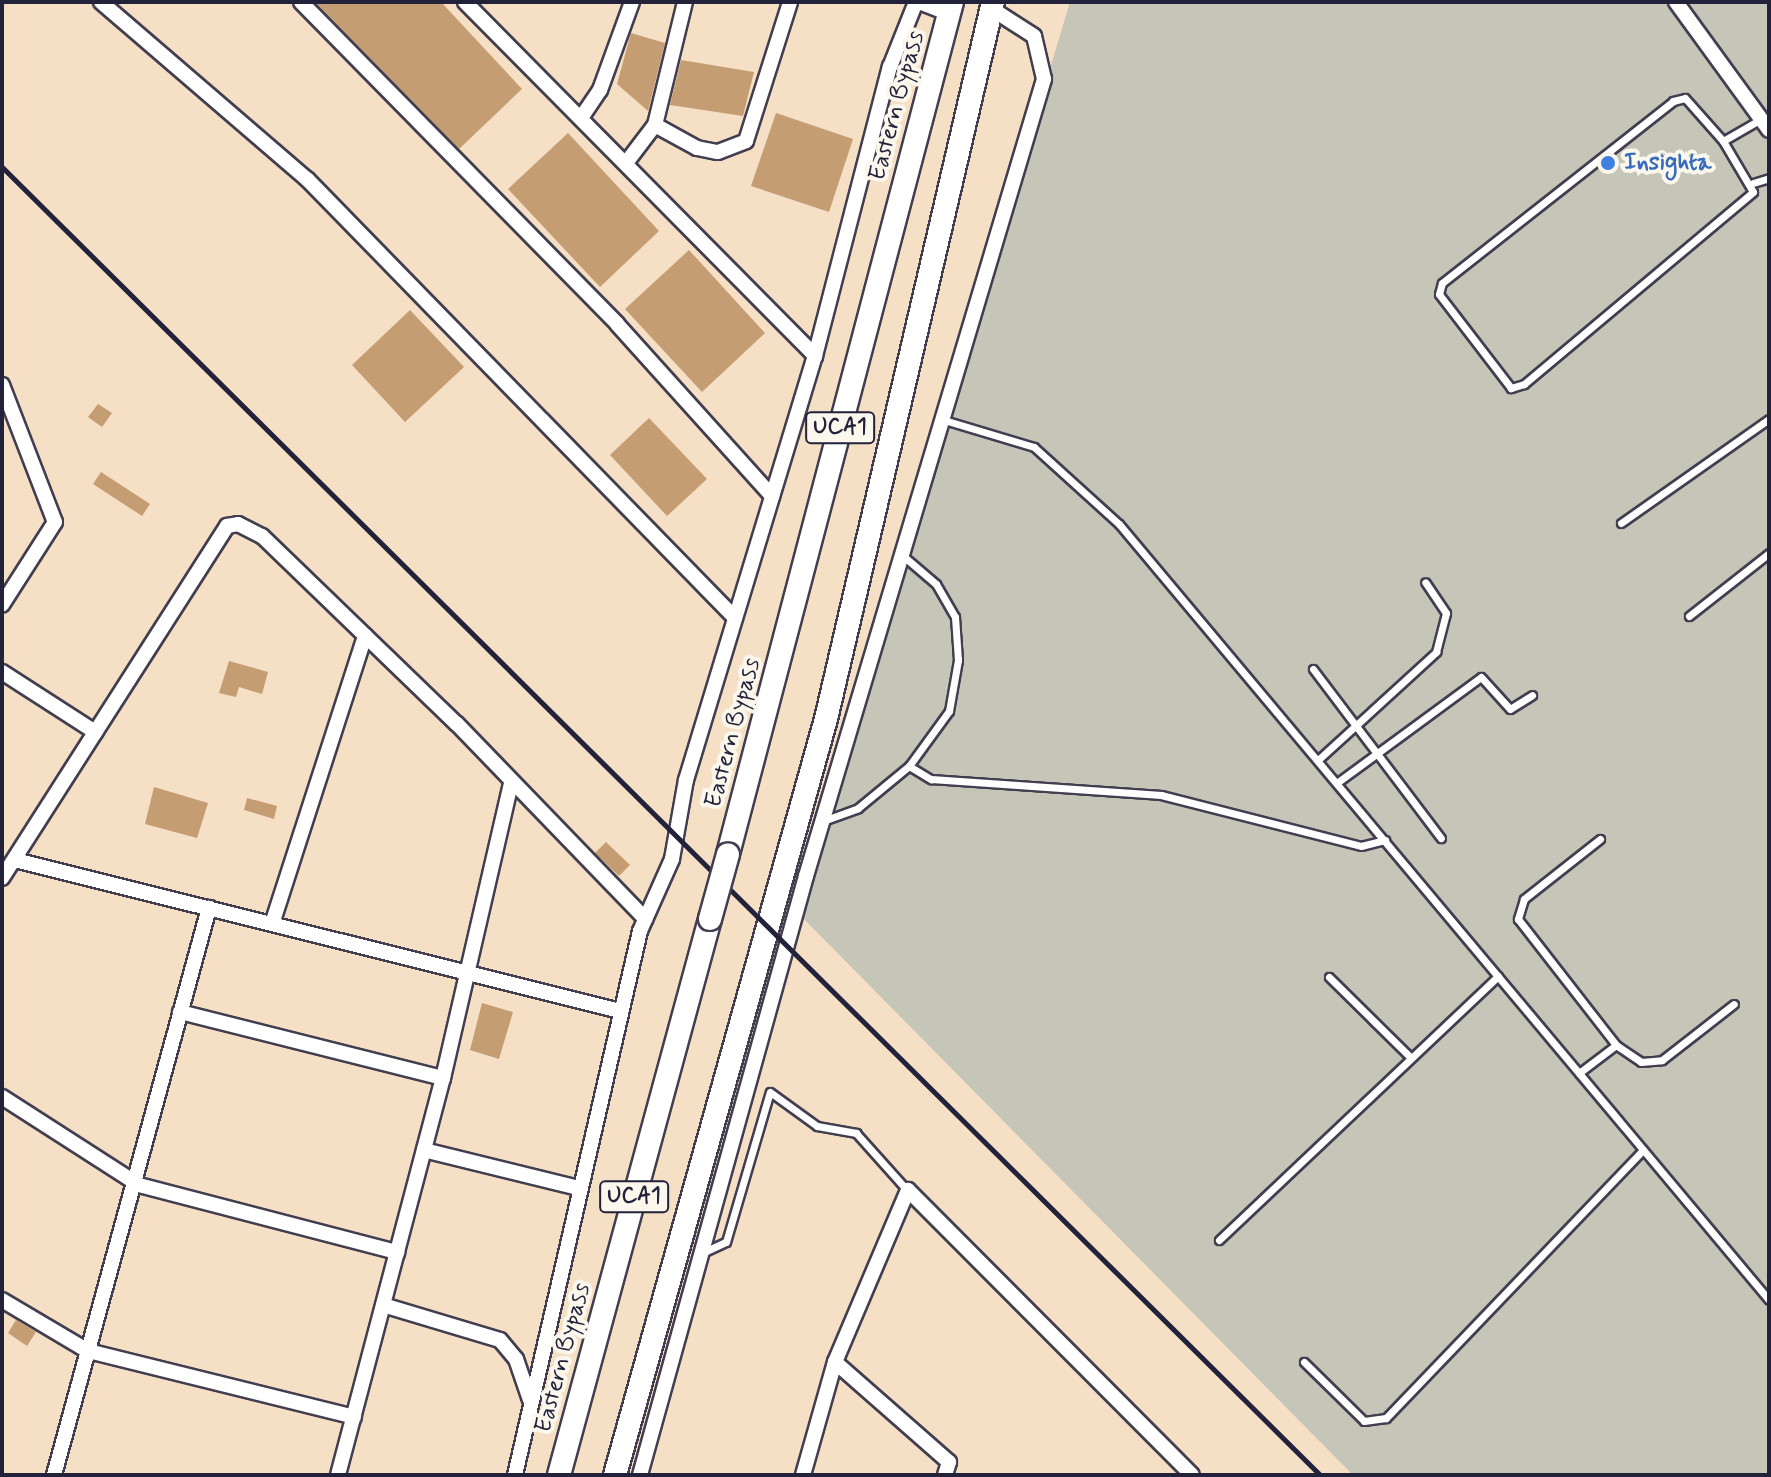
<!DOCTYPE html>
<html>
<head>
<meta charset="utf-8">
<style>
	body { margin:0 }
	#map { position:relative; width:1771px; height:1477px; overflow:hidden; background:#f5dfc5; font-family:Mynerve,sans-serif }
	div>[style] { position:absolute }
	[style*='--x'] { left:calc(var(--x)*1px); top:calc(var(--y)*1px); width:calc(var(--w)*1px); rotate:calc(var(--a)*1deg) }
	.industrial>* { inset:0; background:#c5c5b8 }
	.building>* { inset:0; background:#c59d73 }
	.roads { filter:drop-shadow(2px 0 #423e50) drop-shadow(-2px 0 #423e50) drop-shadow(0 2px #423e50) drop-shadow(0 -2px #423e50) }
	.service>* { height:7px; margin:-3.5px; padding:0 3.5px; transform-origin:3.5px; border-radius:3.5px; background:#fff }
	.minor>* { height:14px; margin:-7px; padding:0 7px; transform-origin:7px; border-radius:7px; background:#fff }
	.primary>* { height:22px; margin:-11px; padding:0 11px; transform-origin:11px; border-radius:11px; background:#fff }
	.rail>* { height:5px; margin:-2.5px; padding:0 2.5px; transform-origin:2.5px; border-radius:2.5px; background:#22223b }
	.bridges { filter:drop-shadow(2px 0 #423e50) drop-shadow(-2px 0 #423e50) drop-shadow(0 2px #423e50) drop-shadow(0 -2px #423e50) }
	.primary-bridge>* { height:22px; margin:-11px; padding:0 11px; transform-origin:11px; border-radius:11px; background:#fff }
	.dots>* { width:22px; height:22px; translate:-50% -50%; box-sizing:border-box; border:4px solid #fbf7ec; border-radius:50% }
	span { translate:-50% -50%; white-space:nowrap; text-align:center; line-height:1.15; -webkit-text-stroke:8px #fbf7ec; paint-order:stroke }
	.shield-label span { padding:2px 6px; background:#fbf7ec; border:2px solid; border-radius:6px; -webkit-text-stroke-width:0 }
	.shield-label { font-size:22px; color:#22223b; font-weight:700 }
	.street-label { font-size:24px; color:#22223b }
	.shop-label { font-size:24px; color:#366cbe; font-weight:700 }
	.left { translate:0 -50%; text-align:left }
	.frame { position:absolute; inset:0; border:4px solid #22223b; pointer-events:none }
</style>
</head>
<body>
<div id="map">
	<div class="industrial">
		<i style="clip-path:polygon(1070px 2px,1769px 2px,1769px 1475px,1353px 1475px,797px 912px)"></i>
	</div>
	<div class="building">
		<i style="clip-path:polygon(315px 2px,441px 2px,522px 89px,459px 149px)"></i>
		<i style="clip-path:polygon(631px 33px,665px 43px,648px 111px,617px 84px)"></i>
		<i style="clip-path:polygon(681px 60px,754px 72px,743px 116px,670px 105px)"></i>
		<i style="clip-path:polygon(776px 113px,853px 139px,829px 212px,751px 186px)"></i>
		<i style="clip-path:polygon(568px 133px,659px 231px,600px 287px,508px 189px)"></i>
		<i style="clip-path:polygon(689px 250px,765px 333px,702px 392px,625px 309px)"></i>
		<i style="clip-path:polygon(410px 310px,464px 367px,405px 422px,352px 365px)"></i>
		<i style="clip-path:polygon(98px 404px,112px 413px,102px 427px,88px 417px)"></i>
		<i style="clip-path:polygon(649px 418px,707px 479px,667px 516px,610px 455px)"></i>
		<i style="clip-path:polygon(101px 472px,150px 504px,142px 516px,93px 484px)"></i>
		<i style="clip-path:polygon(229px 661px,268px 672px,262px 694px,239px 687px,236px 697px,219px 693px)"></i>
		<i style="clip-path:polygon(154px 787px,208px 803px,197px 838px,145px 824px)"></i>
		<i style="clip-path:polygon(247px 798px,277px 806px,274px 819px,244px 810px)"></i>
		<i style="clip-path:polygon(606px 842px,630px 865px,619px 876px,595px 853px)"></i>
		<i style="clip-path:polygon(482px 1003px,513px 1012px,499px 1059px,470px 1050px)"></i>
		<i style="clip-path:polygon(16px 1320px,36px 1332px,27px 1346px,8px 1333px)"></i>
	</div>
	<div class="roads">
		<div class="service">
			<i style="--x:1723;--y:141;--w:59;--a:59.5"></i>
			<i style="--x:1753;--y:192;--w:299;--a:140"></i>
			<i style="--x:1524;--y:384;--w:14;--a:163"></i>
			<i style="--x:1511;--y:388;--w:118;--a:-127.5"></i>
			<i style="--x:1439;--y:294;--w:11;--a:-75"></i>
			<i style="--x:1442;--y:283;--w:294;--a:-38.2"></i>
			<i style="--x:1673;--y:101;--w:12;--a:-14"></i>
			<i style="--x:1685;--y:98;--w:57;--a:48.5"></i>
			<i style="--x:1723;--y:141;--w:44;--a:-30.1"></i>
			<i style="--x:1753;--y:183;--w:17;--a:-17"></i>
			<i style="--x:944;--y:420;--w:94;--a:16.7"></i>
			<i style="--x:1034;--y:447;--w:115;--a:42.2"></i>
			<i style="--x:1119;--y:524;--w:1012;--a:50.05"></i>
			<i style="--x:1621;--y:523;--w:181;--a:-35.1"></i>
			<i style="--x:1689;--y:616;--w:102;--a:-38.2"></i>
			<i style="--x:1313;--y:669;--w:212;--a:52.9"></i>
			<i style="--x:1319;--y:759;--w:159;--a:-42.4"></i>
			<i style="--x:1436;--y:652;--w:40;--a:-75.6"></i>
			<i style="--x:1446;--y:613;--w:37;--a:-124"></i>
			<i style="--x:909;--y:766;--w:26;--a:31"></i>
			<i style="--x:931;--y:779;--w:231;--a:4"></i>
			<i style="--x:1161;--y:795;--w:206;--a:14.3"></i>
			<i style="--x:1361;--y:846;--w:25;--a:-14"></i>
			<i style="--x:1338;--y:782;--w:177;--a:-36.3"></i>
			<i style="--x:1481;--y:677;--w:43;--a:47.8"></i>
			<i style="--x:1510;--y:709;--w:26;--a:-32"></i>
			<i style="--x:823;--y:821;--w:37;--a:-20"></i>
			<i style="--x:858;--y:808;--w:66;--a:-39.5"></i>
			<i style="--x:909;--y:766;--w:68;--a:-54"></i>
			<i style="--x:949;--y:711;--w:52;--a:-80"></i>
			<i style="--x:958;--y:660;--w:43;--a:-94"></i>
			<i style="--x:955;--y:617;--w:38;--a:-120"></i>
			<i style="--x:936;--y:584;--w:45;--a:-139.5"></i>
			<i style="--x:1600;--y:839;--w:97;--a:141.7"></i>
			<i style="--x:1524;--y:899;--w:21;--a:107"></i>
			<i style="--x:1518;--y:919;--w:160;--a:52.1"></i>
			<i style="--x:1616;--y:1045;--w:30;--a:34"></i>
			<i style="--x:1641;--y:1062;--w:21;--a:-5"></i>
			<i style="--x:1662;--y:1060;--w:91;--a:-37.9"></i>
			<i style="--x:1329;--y:977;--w:115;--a:44.6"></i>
			<i style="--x:1579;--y:1073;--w:46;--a:-37.1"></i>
			<i style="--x:1219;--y:1240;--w:384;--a:-43.4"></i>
			<i style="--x:702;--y:1253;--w:26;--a:-25"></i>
			<i style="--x:726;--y:1242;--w:156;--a:-73.7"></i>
			<i style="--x:770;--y:1092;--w:58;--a:35.9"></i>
			<i style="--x:817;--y:1126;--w:40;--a:10"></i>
			<i style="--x:856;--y:1133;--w:76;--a:48.2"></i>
			<i style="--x:1304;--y:1362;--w:84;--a:44.5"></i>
			<i style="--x:1364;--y:1421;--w:22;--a:-8"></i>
			<i style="--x:1386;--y:1418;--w:371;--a:-46.2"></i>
		</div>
		<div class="minor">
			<i style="--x:101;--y:2;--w:272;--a:40.7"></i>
			<i style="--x:307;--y:179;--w:613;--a:45.73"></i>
			<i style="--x:301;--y:2;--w:451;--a:45.5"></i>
			<i style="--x:617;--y:324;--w:232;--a:48"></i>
			<i style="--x:465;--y:2;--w:498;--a:45.3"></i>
			<i style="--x:919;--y:2;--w:31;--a:21"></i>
			<i style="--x:1676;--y:2;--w:158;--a:54"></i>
			<i style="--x:581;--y:118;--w:34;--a:-56"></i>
			<i style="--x:600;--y:90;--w:94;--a:-70"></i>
			<i style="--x:655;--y:125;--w:48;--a:28.7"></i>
			<i style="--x:697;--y:148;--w:21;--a:11"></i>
			<i style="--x:718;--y:152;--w:30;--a:-21"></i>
			<i style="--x:746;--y:141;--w:146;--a:-72.4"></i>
			<i style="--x:626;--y:163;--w:48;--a:-52.7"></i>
			<i style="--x:655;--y:125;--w:127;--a:-76.3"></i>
			<i style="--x:2;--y:385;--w:147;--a:68.9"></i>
			<i style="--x:55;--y:522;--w:98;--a:122.6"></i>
			<i style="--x:2;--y:672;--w:111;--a:32.8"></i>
			<i style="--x:15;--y:860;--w:624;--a:14.01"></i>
			<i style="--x:2;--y:878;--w:418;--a:-57.4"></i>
			<i style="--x:227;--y:526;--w:11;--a:-10"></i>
			<i style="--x:238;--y:524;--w:27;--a:27"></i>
			<i style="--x:262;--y:536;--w:271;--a:44"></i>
			<i style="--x:457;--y:724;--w:271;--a:46"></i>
			<i style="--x:272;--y:924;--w:303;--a:-72.1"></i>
			<i style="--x:180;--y:1012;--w:271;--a:14.1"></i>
			<i style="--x:2;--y:1097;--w:163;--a:32.7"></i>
			<i style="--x:139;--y:1185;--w:267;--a:14.6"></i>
			<i style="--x:424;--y:1150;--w:160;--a:13.8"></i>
			<i style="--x:2;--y:1300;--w:100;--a:30.7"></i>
			<i style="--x:88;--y:1351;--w:274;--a:13.9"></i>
			<i style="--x:383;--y:1305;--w:122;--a:16.7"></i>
			<i style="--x:500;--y:1340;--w:25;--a:50"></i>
			<i style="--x:516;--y:1359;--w:43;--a:71.1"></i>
			<i style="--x:835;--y:1362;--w:152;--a:41.3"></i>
			<i style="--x:949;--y:1462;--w:14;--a:107"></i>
			<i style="--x:54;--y:1475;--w:588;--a:-74.71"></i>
			<i style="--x:338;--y:1475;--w:411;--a:-75.2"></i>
			<i style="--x:443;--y:1078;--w:303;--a:-77"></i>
			<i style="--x:515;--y:1475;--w:558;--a:-77.06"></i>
			<i style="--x:640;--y:931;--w:79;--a:-66"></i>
			<i style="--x:672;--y:859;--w:80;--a:-80"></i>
			<i style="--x:686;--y:780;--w:443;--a:-73.1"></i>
			<i style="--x:815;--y:356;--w:299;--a:-75.5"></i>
			<i style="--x:890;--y:67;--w:70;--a:-68.2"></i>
			<i style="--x:640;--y:1475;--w:622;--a:-74.51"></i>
			<i style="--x:806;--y:876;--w:832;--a:-73.37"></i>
			<i style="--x:1044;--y:79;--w:44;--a:-103.1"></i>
			<i style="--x:1034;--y:36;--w:50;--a:-147.3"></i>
			<i style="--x:803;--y:1475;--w:117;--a:-74.2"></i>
			<i style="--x:835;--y:1362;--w:187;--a:-67"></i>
			<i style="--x:908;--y:1190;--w:402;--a:45.1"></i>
		</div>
		<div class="primary">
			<i style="--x:728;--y:854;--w:881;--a:-75.27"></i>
			<i style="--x:559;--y:1475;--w:576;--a:-74.81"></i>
			<i style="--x:615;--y:1475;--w:785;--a:-74.41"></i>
			<i style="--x:826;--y:719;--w:736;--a:-76.89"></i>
		</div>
	</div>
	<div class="rail">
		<i style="--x:2;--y:167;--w:1857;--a:44.78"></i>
	</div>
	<div class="bridges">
		<div class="primary-bridge">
			<i style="--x:710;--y:919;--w:67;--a:-74.5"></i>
		</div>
	</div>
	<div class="dots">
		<i style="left:1608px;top:163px;background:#3f7fe0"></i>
	</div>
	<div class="shield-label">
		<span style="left:840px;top:428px">UCA1</span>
		<span style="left:634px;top:1197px">UCA1</span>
	</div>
	<div class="street-label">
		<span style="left:897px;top:106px;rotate:-75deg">Eastern Bypass</span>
		<span style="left:733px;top:733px;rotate:-75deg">Eastern Bypass</span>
		<span style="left:563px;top:1358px;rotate:-75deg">Eastern Bypass</span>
	</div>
	<div class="shop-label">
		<span class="left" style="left:1624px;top:163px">Insighta</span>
	</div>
	<div class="frame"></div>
</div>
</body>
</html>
